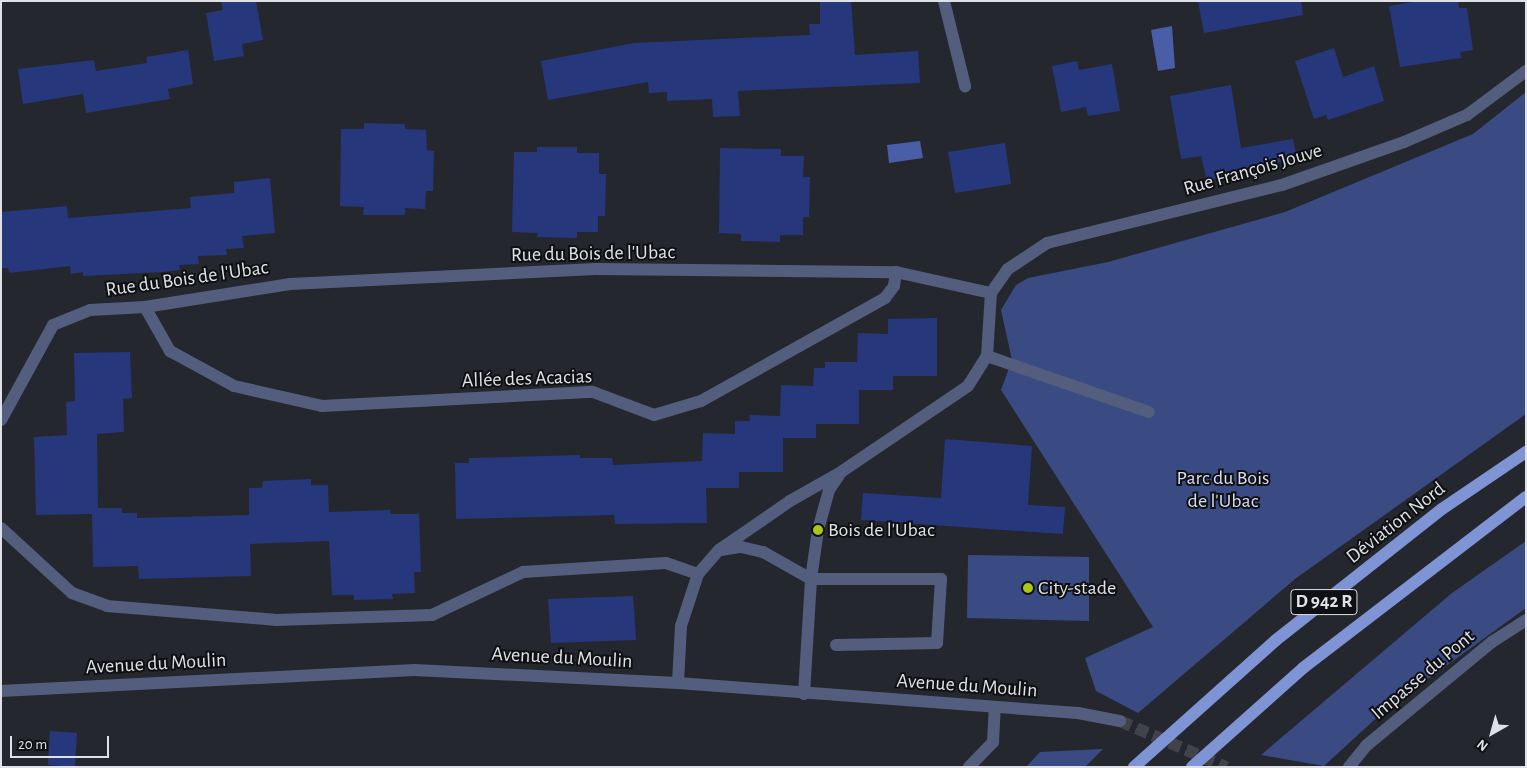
<!DOCTYPE html>
<html>
<head>
<meta charset="utf-8">
<style>
	body { margin:0 }
	#map { position:relative; width:1527px; height:768px; overflow:hidden; background:#25272e; font-family:"Alegreya Sans",sans-serif }
	div>[style] { position:absolute }
	[style*='--x'] { left:calc(var(--x)*1px); top:calc(var(--y)*1px); width:calc(var(--w)*1px); rotate:calc(var(--a)*1deg) }
	.green>* { inset:0; background:#3a4b83 }
	.water>* { inset:0; background:#495ea6 }
	.building>* { inset:0; background:#27377c }
	.street-tunnel>* { height:12px; margin-top:-6px; transform-origin:0; background:repeating-linear-gradient(90deg,#41434a 0 12px,transparent 0 18px) }
	.lane>* { height:12px; margin:-6px; padding:0 6px; transform-origin:6px; border-radius:6px; background:#535e7e }
	.street>* { height:12px; margin:-6px; padding:0 6px; transform-origin:6px; border-radius:6px; background:#535e7e }
	.primary>* { height:12px; margin:-6px; padding:0 6px; transform-origin:6px; border-radius:6px; background:#7e94d5 }
	.dots>* { width:14px; height:14px; translate:-50% -50%; box-sizing:border-box; border:2px solid #0f1013; border-radius:50% }
	span { translate:-50% -50%; white-space:nowrap; text-align:center; line-height:1.15; -webkit-text-stroke:4px #0f1013; paint-order:stroke }
	.shield-label span { padding:1px 4px; background:#0f1013; border:1px solid; border-radius:4px; -webkit-text-stroke-width:0 }
	.shield-label { font-size:19px; color:#dfe1e6; font-weight:700 }
	.street-label { font-size:20px; color:#dfe1e6 }
	.park-label { font-size:20px; color:#d5ddf1 }
	.poi-label { font-size:20px; color:#dfe1e6 }
	.left { translate:0 -50%; text-align:left }
	.frame { position:absolute; inset:0; border:2px solid #dfe1e6; pointer-events:none }
	.north { position:absolute; left:1467px; top:708px; width:50px; height:50px; -webkit-text-stroke:4px #0f1013; paint-order:stroke; rotate:218deg; font-size:14px; font-weight:700; line-height:20px; text-align:center; color:#dfe1e6 }
	.north::after { content:''; display:block; margin:auto; width:18px; height:22px; background:#dfe1e6; clip-path:polygon(50% 0,100% 100%,50% 72%,0 100%) }
	.scale { position:absolute; left:10px; top:736px; width:99px; height:22px; box-sizing:border-box; border:2px solid #dfe1e6; border-top:0; padding-left:6px; font-size:15px; line-height:18px; white-space:nowrap; color:#dfe1e6; -webkit-text-stroke:4px #0f1013; paint-order:stroke }
</style>
</head>
<body>
<div id="map">
	<div class="green">
		<i style="clip-path:polygon(1526px 92px,1526px 414px,1295px 579px,1138px 713px,1096px 691px,1085px 658px,1153px 627px,1001px 390px,1012px 360px,1001px 310px,1016px 285px,1028px 278px,1108px 262px,1285px 212px,1473px 134px)"></i>
		<i style="clip-path:polygon(1526px 541px,1526px 608px,1384px 711px,1324px 766px,1261px 755px,1452px 593px)"></i>
		<i style="clip-path:polygon(968px 555px,1089px 557px,1089px 621px,967px 618px)"></i>
		<i style="clip-path:polygon(1103px 749px,1085px 767px,1026px 767px,1040px 752px)"></i>
	</div>
	<div class="water">
		<i style="clip-path:polygon(1172px 26px,1175px 68px,1158px 71px,1151px 30px)"></i>
		<i style="clip-path:polygon(920px 141px,923px 158px,889px 163px,887px 145px)"></i>
	</div>
	<div class="building">
		<i style="clip-path:polygon(221px 1px,256px 1px,263px 40px,242px 44px,244px 56px,214px 61px,206px 13px,223px 10px)"></i>
		<i style="clip-path:polygon(820px 1px,851px 1px,855px 55px,918px 51px,920px 83px,738px 91px,740px 116px,713px 117px,712px 99px,667px 101px,667px 92px,649px 93px,648px 82px,548px 100px,541px 61px,634px 43px,810px 35px,809px 24px,820px 24px)"></i>
		<i style="clip-path:polygon(1198px 1px,1301px 1px,1303px 15px,1204px 33px)"></i>
		<i style="clip-path:polygon(1419px 1px,1458px 1px,1459px 8px,1467px 8px,1473px 50px,1460px 52px,1461px 58px,1400px 67px,1389px 6px)"></i>
		<i style="clip-path:polygon(1334px 48px,1343px 77px,1374px 66px,1384px 101px,1328px 120px,1326px 115px,1314px 119px,1295px 61px)"></i>
		<i style="clip-path:polygon(188px 50px,193px 84px,168px 89px,170px 99px,86px 113px,83px 94px,23px 104px,18px 69px,94px 60px,96px 71px,147px 63px,146px 57px)"></i>
		<i style="clip-path:polygon(1077px 61px,1079px 70px,1112px 64px,1120px 111px,1088px 116px,1086px 107px,1061px 112px,1052px 66px)"></i>
		<i style="clip-path:polygon(1231px 85px,1241px 148px,1293px 139px,1297px 158px,1207px 181px,1201px 156px,1181px 159px,1170px 96px)"></i>
		<i style="clip-path:polygon(364px 123px,405px 124px,405px 129px,426px 130px,427px 150px,434px 151px,433px 191px,426px 191px,425px 209px,405px 208px,405px 215px,363px 215px,364px 207px,340px 206px,341px 129px,364px 129px)"></i>
		<i style="clip-path:polygon(1005px 143px,1011px 184px,955px 193px,948px 152px)"></i>
		<i style="clip-path:polygon(537px 147px,577px 147px,577px 153px,599px 153px,599px 174px,606px 174px,605px 216px,598px 216px,598px 232px,577px 232px,577px 238px,537px 237px,538px 233px,512px 232px,514px 152px,537px 152px)"></i>
		<i style="clip-path:polygon(720px 148px,781px 149px,781px 156px,804px 156px,803px 177px,810px 177px,809px 217px,803px 217px,803px 235px,780px 235px,780px 242px,741px 241px,741px 234px,719px 233px)"></i>
		<i style="clip-path:polygon(270px 178px,275px 233px,242px 236px,244px 248px,226px 249px,227px 255px,198px 256px,199px 264px,179px 265px,180px 270px,162px 272px,83px 276px,83px 272px,71px 274px,70px 266px,9px 273px,8px 268px,1px 268px,1px 212px,67px 206px,68px 218px,191px 208px,190px 197px,234px 193px,234px 182px)"></i>
		<i style="clip-path:polygon(937px 318px,937px 376px,893px 376px,893px 390px,859px 390px,859px 424px,816px 424px,816px 438px,783px 438px,783px 472px,739px 472px,739px 488px,706px 488px,707px 523px,615px 524px,614px 515px,456px 519px,455px 463px,469px 463px,469px 458px,580px 455px,580px 458px,612px 458px,613px 465px,702px 461px,703px 433px,735px 434px,735px 421px,750px 421px,749px 415px,780px 416px,781px 385px,813px 386px,814px 368px,825px 368px,825px 362px,857px 362px,858px 333px,888px 334px,888px 319px)"></i>
		<i style="clip-path:polygon(130px 352px,132px 398px,123px 399px,124px 432px,97px 434px,98px 508px,122px 508px,122px 513px,137px 513px,137px 518px,249px 515px,249px 488px,262px 488px,263px 481px,311px 479px,311px 485px,328px 485px,329px 512px,390px 510px,390px 514px,419px 514px,421px 572px,414px 572px,415px 593px,392px 594px,393px 599px,354px 600px,354px 595px,332px 595px,329px 541px,250px 544px,251px 576px,139px 579px,138px 566px,93px 567px,92px 514px,36px 515px,34px 437px,67px 435px,66px 402px,75px 401px,74px 353px)"></i>
		<i style="clip-path:polygon(945px 439px,1032px 446px,1028px 505px,1065px 507px,1063px 534px,861px 520px,863px 493px,941px 498px)"></i>
		<i style="clip-path:polygon(633px 596px,636px 640px,551px 643px,548px 599px)"></i>
		<i style="clip-path:polygon(50px 731px,77px 733px,75px 767px,48px 765px)"></i>
	</div>
	<div class="street-tunnel">
		<i style="--x:1120;--y:721;--w:116;--a:23.5"></i>
	</div>
	<div class="lane">
		<i style="--x:944;--y:1;--w:88;--a:76.1"></i>
		<i style="--x:987;--y:356;--w:171;--a:19.1"></i>
		<i style="--x:811;--y:579;--w:130;--a:0"></i>
		<i style="--x:941;--y:579;--w:64;--a:93.6"></i>
		<i style="--x:937;--y:643;--w:101;--a:178.9"></i>
		<i style="--x:1349;--y:767;--w:28;--a:-51"></i>
		<i style="--x:1367;--y:745;--w:162;--a:-39.5"></i>
		<i style="--x:1492;--y:642;--w:40;--a:-32.9"></i>
	</div>
	<div class="street">
		<i style="--x:991;--y:293;--w:29;--a:-55"></i>
		<i style="--x:1008;--y:269;--w:47;--a:-33.7"></i>
		<i style="--x:1047;--y:243;--w:242;--a:-13.9"></i>
		<i style="--x:1282;--y:185;--w:129;--a:-19.4"></i>
		<i style="--x:1404;--y:142;--w:69;--a:-23.2"></i>
		<i style="--x:1467;--y:115;--w:74;--a:-36.7"></i>
		<i style="--x:145;--y:307;--w:51;--a:60.4"></i>
		<i style="--x:170;--y:351;--w:73;--a:28.7"></i>
		<i style="--x:234;--y:386;--w:90;--a:12.8"></i>
		<i style="--x:322;--y:406;--w:271;--a:-3"></i>
		<i style="--x:593;--y:392;--w:65;--a:20.7"></i>
		<i style="--x:654;--y:415;--w:49;--a:-16.6"></i>
		<i style="--x:701;--y:401;--w:211;--a:-29.2"></i>
		<i style="--x:885;--y:298;--w:15;--a:-53"></i>
		<i style="--x:894;--y:286;--w:14;--a:-82"></i>
		<i style="--x:1;--y:420;--w:108;--a:-61.3"></i>
		<i style="--x:53;--y:325;--w:40;--a:-22"></i>
		<i style="--x:90;--y:310;--w:55;--a:-3.1"></i>
		<i style="--x:145;--y:307;--w:147;--a:-9"></i>
		<i style="--x:290;--y:284;--w:306;--a:-2.8"></i>
		<i style="--x:596;--y:269;--w:300;--a:0.6"></i>
		<i style="--x:896;--y:272;--w:97;--a:12.5"></i>
		<i style="--x:1;--y:528;--w:96;--a:42.5"></i>
		<i style="--x:72;--y:593;--w:37;--a:20"></i>
		<i style="--x:107;--y:606;--w:170;--a:4.7"></i>
		<i style="--x:276;--y:620;--w:156;--a:-1.8"></i>
		<i style="--x:432;--y:615;--w:101;--a:-25.3"></i>
		<i style="--x:523;--y:572;--w:143;--a:-3.6"></i>
		<i style="--x:666;--y:563;--w:34;--a:19"></i>
		<i style="--x:721;--y:550;--w:20;--a:-9"></i>
		<i style="--x:741;--y:547;--w:23;--a:13"></i>
		<i style="--x:763;--y:552;--w:55;--a:29.4"></i>
		<i style="--x:678;--y:683;--w:57;--a:-87"></i>
		<i style="--x:681;--y:626;--w:55;--a:-71.9"></i>
		<i style="--x:698;--y:574;--w:32;--a:-49"></i>
		<i style="--x:719;--y:550;--w:86;--a:-34.6"></i>
		<i style="--x:790;--y:501;--w:59;--a:-29.6"></i>
		<i style="--x:841;--y:472;--w:153;--a:-34.1"></i>
		<i style="--x:968;--y:386;--w:36;--a:-58"></i>
		<i style="--x:987;--y:356;--w:63;--a:-86.4"></i>
		<i style="--x:1;--y:691;--w:414;--a:-2.9"></i>
		<i style="--x:414;--y:670;--w:264;--a:2.8"></i>
		<i style="--x:678;--y:683;--w:401;--a:4.3"></i>
		<i style="--x:1078;--y:713;--w:43;--a:10.8"></i>
		<i style="--x:804;--y:694;--w:115;--a:-86.5"></i>
		<i style="--x:811;--y:579;--w:49;--a:-81.9"></i>
		<i style="--x:818;--y:530;--w:41;--a:-74.6"></i>
		<i style="--x:829;--y:490;--w:18;--a:-56"></i>
		<i style="--x:969;--y:767;--w:35;--a:-46"></i>
		<i style="--x:993;--y:742;--w:35;--a:-87"></i>
	</div>
	<div class="primary">
		<i style="--x:1134;--y:767;--w:191;--a:-41.8"></i>
		<i style="--x:1276;--y:640;--w:211;--a:-38.3"></i>
		<i style="--x:1442;--y:509;--w:102;--a:-34.2"></i>
		<i style="--x:1192;--y:767;--w:149;--a:-41.7"></i>
		<i style="--x:1303;--y:668;--w:281;--a:-37.5"></i>
	</div>
	<div class="dots">
		<i style="left:818px;top:530px;background:#abc716"></i>
		<i style="left:1028px;top:588px;background:#abc716"></i>
	</div>
	<div class="shield-label">
		<span style="left:1324px;top:602px">D 942 R</span>
	</div>
	<div class="street-label">
		<span style="left:1253px;top:170px;rotate:-16deg">Rue François Jouve</span>
		<span style="left:593px;top:254px;rotate:-1deg">Rue du Bois de l'Ubac</span>
		<span style="left:187px;top:279px;rotate:-8deg">Rue du Bois de l'Ubac</span>
		<span style="left:527px;top:379px;rotate:-2deg">Allée des Acacias</span>
		<span style="left:1396px;top:523px;rotate:-38deg">Déviation Nord</span>
		<span style="left:562px;top:658px;rotate:3deg">Avenue du Moulin</span>
		<span style="left:156px;top:664px;rotate:-3deg">Avenue du Moulin</span>
		<span style="left:1423px;top:675px;rotate:-40deg">Impasse du Pont</span>
		<span style="left:967px;top:686px;rotate:4deg">Avenue du Moulin</span>
	</div>
	<div class="park-label">
		<span style="left:1223px;top:490px">Parc du Bois<br>de l'Ubac</span>
	</div>
	<div class="poi-label">
		<span class="left" style="left:828px;top:530px">Bois de l'Ubac</span>
		<span class="left" style="left:1038px;top:588px">City-stade</span>
	</div>
	<div class="frame"></div>
	<div class="north">N</div>
	<div class="scale">20 m</div>
</div>
</body>
</html>
